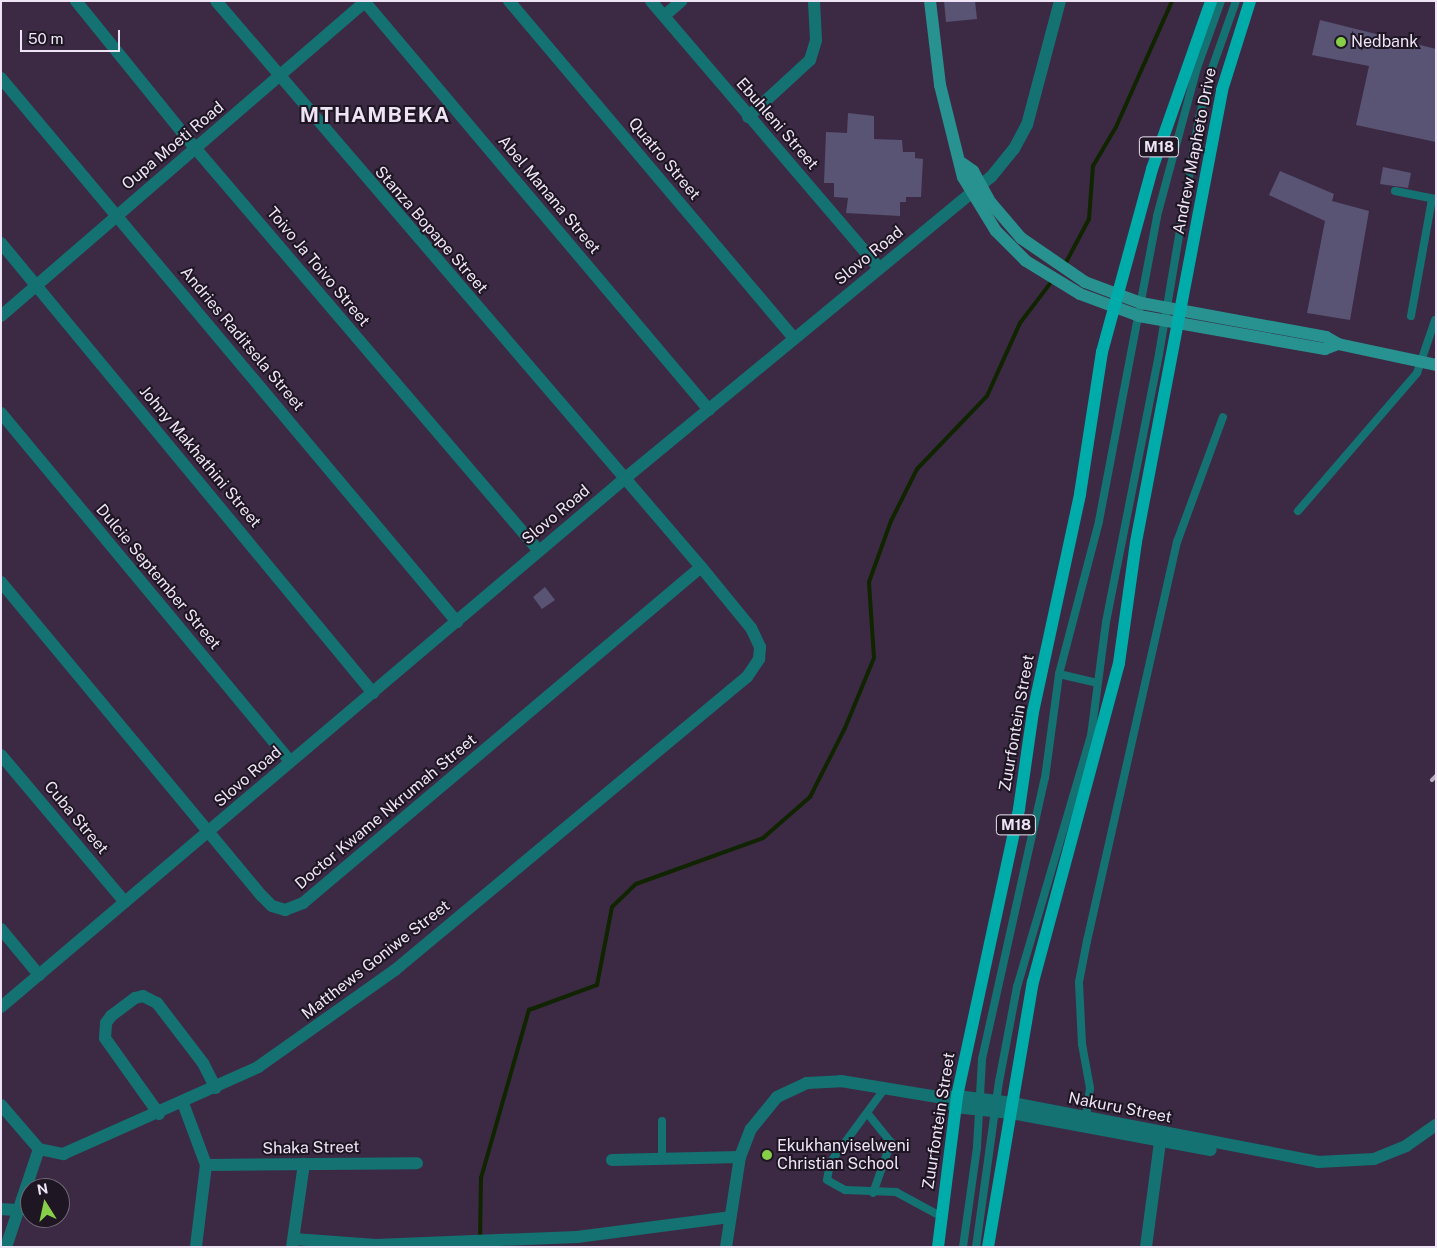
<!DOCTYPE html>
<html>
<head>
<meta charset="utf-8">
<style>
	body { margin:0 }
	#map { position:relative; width:1437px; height:1248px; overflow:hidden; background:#3c2a45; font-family:"Public Sans",sans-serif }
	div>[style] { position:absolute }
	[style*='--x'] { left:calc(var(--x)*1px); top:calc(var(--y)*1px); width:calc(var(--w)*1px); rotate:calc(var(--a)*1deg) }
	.stream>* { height:4px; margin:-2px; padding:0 2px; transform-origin:2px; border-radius:2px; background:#102400 }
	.building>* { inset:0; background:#595374 }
	.lane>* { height:8px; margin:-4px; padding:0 4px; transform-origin:4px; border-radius:4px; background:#147372 }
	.street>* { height:12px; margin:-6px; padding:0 6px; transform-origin:6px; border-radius:6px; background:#147372 }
	.secondary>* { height:12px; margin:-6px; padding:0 6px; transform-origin:6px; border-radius:6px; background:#289290 }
	.primary>* { height:12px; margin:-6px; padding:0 6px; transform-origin:6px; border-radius:6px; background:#00acaa }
	.rail>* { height:4px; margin:-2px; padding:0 2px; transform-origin:2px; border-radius:2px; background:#b7aabf }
	.dots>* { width:14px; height:14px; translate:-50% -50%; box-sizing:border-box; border:2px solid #1e1623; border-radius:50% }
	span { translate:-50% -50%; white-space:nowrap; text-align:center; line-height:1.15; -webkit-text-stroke:4px #1e1623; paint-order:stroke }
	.shield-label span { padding:1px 4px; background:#1e1623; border:1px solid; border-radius:4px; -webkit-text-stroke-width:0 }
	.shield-label { font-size:15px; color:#efe4f6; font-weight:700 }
	.poi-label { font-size:16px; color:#efe4f6 }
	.left { translate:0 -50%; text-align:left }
	.street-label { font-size:16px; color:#efe4f6 }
	.district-label { font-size:21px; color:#efe4f6; font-weight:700; letter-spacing:1px }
	.frame { position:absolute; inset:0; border:2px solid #efe4f6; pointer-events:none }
	.north { position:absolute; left:20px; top:1178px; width:50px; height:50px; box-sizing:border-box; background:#1e1623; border:1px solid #726877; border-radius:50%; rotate:350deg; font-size:14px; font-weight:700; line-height:20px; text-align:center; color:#efe4f6 }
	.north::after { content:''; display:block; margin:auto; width:18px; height:22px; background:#88cf49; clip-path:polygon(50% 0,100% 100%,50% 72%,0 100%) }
	.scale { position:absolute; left:20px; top:30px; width:100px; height:22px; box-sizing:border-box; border:2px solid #efe4f6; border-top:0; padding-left:6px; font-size:15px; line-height:18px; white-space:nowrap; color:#efe4f6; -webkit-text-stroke:4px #1e1623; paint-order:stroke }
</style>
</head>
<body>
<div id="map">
	<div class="stream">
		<i style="--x:1064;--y:266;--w:53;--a:-62"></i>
		<i style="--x:1089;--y:219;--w:53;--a:-85.7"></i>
		<i style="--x:1093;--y:166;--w:45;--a:-59.5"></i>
		<i style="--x:1116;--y:127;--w:138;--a:-66"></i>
		<i style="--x:480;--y:1240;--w:62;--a:-89.1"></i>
		<i style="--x:481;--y:1178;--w:175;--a:-74.1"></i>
		<i style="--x:529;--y:1010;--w:72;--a:-20.2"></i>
		<i style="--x:597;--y:985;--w:79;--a:-79.1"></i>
		<i style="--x:612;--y:907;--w:33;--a:-44"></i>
		<i style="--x:636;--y:884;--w:135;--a:-19.9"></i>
		<i style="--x:763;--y:838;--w:62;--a:-41.1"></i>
		<i style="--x:810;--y:797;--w:77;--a:-63.1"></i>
		<i style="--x:845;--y:728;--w:76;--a:-67.5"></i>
		<i style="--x:874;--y:658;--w:76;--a:-93.8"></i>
		<i style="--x:869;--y:582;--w:65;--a:-70.2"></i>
		<i style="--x:891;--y:521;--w:58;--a:-63.4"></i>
		<i style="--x:917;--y:469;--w:101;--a:-46.2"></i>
		<i style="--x:987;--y:396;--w:80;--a:-65.7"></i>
		<i style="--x:1020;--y:323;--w:53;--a:-52.7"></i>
	</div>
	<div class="building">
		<i style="clip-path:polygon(944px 1px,975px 1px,977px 19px,946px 22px)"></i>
		<i style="clip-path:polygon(1320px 20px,1436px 49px,1436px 142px,1356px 125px,1369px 66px,1312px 55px)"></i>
		<i style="clip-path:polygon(848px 113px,874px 116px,874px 139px,902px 140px,903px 152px,915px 152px,915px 158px,923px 159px,921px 197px,906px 197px,906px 202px,900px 202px,900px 216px,846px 213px,848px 198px,834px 197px,834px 183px,824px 183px,826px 132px,847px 133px)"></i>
		<i style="clip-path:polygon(1383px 167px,1411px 173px,1408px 188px,1380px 184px)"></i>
		<i style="clip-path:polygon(1280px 171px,1334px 194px,1332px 201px,1369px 211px,1350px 320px,1307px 313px,1325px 221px,1269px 195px)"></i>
		<i style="clip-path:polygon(545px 587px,555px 600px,542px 609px,533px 597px)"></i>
	</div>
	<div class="lane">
		<i style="--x:1395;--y:191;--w:41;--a:11.3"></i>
		<i style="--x:1411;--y:316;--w:119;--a:-79.8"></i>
		<i style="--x:1298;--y:511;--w:182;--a:-49.2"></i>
		<i style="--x:1417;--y:373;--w:56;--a:-71.2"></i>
		<i style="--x:1059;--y:674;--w:39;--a:13"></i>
		<i style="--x:885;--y:1088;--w:93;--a:126.3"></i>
		<i style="--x:830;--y:1163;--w:17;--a:100"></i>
		<i style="--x:827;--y:1180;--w:21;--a:29"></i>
		<i style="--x:845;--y:1190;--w:51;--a:2.2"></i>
		<i style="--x:896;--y:1192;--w:52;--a:28.5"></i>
		<i style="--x:868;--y:1114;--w:36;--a:51"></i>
		<i style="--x:891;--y:1142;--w:54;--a:109.4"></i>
		<i style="--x:1086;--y:1117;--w:29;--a:-82"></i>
		<i style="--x:1090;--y:1088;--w:45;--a:-100.3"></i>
		<i style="--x:1082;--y:1044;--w:62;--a:-92.8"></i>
		<i style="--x:1079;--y:982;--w:42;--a:-79"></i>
		<i style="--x:1087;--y:941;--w:409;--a:-77.3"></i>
		<i style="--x:1177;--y:542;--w:133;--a:-69.8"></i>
		<i style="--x:662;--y:1121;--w:38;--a:90"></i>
		<i style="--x:963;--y:1247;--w:101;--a:-82"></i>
		<i style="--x:977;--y:1147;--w:88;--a:-86.7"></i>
		<i style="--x:982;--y:1059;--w:288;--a:-77.4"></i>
		<i style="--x:1045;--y:778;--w:105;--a:-82.3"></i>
		<i style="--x:1059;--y:674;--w:158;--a:-75.3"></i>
		<i style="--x:1099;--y:521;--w:310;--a:-79.2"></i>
		<i style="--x:1157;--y:216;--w:153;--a:-74.9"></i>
		<i style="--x:1197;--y:68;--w:71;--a:-70.3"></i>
		<i style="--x:976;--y:1247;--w:167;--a:-82.1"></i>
		<i style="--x:999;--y:1082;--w:97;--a:-79.3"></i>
		<i style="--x:1017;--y:987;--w:262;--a:-73.6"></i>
		<i style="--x:1091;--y:736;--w:115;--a:-82.5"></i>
		<i style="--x:1106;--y:622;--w:273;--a:-78.8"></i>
		<i style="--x:1159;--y:354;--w:239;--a:-80.4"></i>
		<i style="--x:1199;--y:118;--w:45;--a:-76"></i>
		<i style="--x:1210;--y:74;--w:77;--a:-70.4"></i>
	</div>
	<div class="street">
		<i style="--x:76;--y:1;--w:191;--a:51"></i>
		<i style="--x:196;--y:149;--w:528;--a:49.53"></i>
		<i style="--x:364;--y:1;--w:535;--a:49.85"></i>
		<i style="--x:509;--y:1;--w:441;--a:49.8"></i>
		<i style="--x:651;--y:1;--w:351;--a:49.5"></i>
		<i style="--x:664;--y:16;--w:23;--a:-41"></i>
		<i style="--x:1;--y:78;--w:710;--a:50.03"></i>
		<i style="--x:748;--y:117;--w:84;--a:-42.6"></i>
		<i style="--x:810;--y:60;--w:21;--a:-73"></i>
		<i style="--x:816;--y:40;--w:39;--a:-93"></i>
		<i style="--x:1;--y:243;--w:584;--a:50.42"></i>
		<i style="--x:1;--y:316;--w:482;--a:-40.8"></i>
		<i style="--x:1;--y:413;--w:452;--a:50.3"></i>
		<i style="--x:1;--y:582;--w:408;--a:50.3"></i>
		<i style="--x:262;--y:896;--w:14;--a:45"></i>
		<i style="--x:272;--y:906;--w:14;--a:17"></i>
		<i style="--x:285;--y:910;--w:19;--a:-21"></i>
		<i style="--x:303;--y:903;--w:521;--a:-40.17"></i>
		<i style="--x:1;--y:755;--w:192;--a:49.9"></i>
		<i style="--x:1;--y:929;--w:60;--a:50.4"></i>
		<i style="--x:1;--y:1007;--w:815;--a:-40.27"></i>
		<i style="--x:623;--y:480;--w:477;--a:-39.5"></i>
		<i style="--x:991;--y:177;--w:36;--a:-51"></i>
		<i style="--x:1014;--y:149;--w:27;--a:-62"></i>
		<i style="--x:1027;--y:125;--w:128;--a:-75.1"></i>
		<i style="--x:947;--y:1101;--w:10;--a:37"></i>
		<i style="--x:955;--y:1107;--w:56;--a:6.1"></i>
		<i style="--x:1011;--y:1113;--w:203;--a:10.5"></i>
		<i style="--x:183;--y:1103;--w:66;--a:69.6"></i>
		<i style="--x:206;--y:1165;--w:83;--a:97"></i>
		<i style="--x:1;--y:1105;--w:58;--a:49.2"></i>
		<i style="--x:39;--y:1149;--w:25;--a:12"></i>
		<i style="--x:63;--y:1154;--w:214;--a:-24"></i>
		<i style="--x:258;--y:1067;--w:168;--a:-35.3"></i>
		<i style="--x:395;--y:970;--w:458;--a:-39.8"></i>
		<i style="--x:747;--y:677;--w:22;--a:-56"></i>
		<i style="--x:759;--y:659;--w:12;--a:-85"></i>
		<i style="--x:760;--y:647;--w:21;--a:-115"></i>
		<i style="--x:751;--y:628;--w:79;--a:-129.3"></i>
		<i style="--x:701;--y:567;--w:745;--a:-130.59"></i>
		<i style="--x:159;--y:1114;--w:93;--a:-125.4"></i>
		<i style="--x:105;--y:1038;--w:15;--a:-86"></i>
		<i style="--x:106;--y:1023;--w:9;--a:-54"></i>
		<i style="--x:111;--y:1016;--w:30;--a:-37"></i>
		<i style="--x:135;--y:998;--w:8;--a:-14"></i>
		<i style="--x:143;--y:996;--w:16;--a:27"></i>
		<i style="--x:157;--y:1003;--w:76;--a:52.5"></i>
		<i style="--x:203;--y:1063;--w:28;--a:63"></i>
		<i style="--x:612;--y:1160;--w:128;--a:-1.3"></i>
		<i style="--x:206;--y:1165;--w:211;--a:-0.5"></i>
		<i style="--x:1;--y:1209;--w:14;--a:4"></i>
		<i style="--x:294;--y:1239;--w:82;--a:4.2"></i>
		<i style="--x:376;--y:1245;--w:201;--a:-2.3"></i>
		<i style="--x:577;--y:1237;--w:154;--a:-7.4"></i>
		<i style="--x:6;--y:1247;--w:103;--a:-71.4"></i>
		<i style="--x:292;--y:1247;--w:84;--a:-81.8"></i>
		<i style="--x:726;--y:1247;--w:91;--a:-81.2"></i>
		<i style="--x:740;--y:1157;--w:30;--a:-69"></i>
		<i style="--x:751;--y:1129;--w:41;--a:-50.9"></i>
		<i style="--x:777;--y:1097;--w:33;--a:-25"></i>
		<i style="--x:807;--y:1083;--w:34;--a:-3"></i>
		<i style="--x:841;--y:1081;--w:104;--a:9.4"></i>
		<i style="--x:944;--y:1098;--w:13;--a:-9"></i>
		<i style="--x:957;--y:1096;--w:56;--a:7.1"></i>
		<i style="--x:1013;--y:1103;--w:311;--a:10.9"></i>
		<i style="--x:1318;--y:1162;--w:56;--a:-3.1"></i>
		<i style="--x:1374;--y:1159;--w:35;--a:-22"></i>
		<i style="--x:1406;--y:1146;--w:37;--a:-35"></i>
		<i style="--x:1146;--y:1247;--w:113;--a:-82.4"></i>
	</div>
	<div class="secondary">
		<i style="--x:930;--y:1;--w:85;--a:83.2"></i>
		<i style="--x:940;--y:85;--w:95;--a:76"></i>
		<i style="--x:963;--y:177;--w:63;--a:58.6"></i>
		<i style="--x:996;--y:231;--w:42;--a:45"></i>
		<i style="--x:1026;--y:261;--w:63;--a:31.4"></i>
		<i style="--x:1080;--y:294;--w:63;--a:20.4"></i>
		<i style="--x:1139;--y:316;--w:189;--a:10.1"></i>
		<i style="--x:1325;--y:349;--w:14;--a:-21"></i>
		<i style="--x:962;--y:163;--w:14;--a:36"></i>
		<i style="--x:973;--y:171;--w:37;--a:61"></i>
		<i style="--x:991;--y:203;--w:46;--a:49.4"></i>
		<i style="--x:1021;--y:238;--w:78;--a:34.5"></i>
		<i style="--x:1085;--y:282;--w:60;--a:20.6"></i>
		<i style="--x:1141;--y:303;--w:188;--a:10.4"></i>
		<i style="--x:1326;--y:337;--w:14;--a:30"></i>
		<i style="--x:1338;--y:344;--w:100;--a:12.1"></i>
	</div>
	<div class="primary">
		<i style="--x:938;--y:1247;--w:152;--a:-82.8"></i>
		<i style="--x:957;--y:1096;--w:294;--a:-77.8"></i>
		<i style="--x:1019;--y:809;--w:98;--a:-81.8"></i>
		<i style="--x:1033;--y:712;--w:223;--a:-77.8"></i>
		<i style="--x:1080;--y:494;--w:144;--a:-81.2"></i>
		<i style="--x:1102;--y:352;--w:190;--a:-74.7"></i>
		<i style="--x:1152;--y:169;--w:178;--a:-70.6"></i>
		<i style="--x:988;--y:1247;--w:269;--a:-80.4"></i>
		<i style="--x:1033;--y:982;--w:330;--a:-74.9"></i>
		<i style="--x:1119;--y:663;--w:122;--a:-82"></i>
		<i style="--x:1136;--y:542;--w:460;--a:-79.2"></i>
		<i style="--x:1222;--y:90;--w:93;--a:-72.5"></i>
	</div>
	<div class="rail">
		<i style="--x:1432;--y:780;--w:6;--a:-45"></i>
	</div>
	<div class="dots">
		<i style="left:1341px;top:42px;background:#88cf49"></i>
		<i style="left:767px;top:1155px;background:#88cf49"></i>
	</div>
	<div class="shield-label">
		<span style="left:1159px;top:147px">M18</span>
		<span style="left:1016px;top:825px">M18</span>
	</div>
	<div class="poi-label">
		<span class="left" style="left:1351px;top:42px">Nedbank</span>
		<span class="left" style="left:777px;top:1155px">Ekukhanyiselweni<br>Christian School</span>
	</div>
	<div class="street-label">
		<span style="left:777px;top:124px;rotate:49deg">Ebuhleni Street</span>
		<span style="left:173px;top:146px;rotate:-40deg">Oupa Moeti Road</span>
		<span style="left:1195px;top:151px;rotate:-79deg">Andrew Mapheto Drive</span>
		<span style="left:664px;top:159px;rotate:50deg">Quatro Street</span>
		<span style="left:549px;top:195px;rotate:50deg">Abel Manana Street</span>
		<span style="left:431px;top:230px;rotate:49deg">Stanza Bopape Street</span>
		<span style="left:869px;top:256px;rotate:-39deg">Slovo Road</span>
		<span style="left:318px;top:267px;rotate:50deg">Toivo Ja Toivo Street</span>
		<span style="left:242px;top:339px;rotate:50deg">Andries Raditsela Street</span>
		<span style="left:200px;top:457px;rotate:50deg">Johny Makhathini Street</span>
		<span style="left:556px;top:515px;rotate:-40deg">Slovo Road</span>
		<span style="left:158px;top:577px;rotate:50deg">Dulcie September Street</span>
		<span style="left:1017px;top:723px;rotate:-80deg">Zuurfontein Street</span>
		<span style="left:248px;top:777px;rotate:-41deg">Slovo Road</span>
		<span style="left:386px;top:812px;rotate:-40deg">Doctor Kwame Nkrumah Street</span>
		<span style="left:76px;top:818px;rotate:50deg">Cuba Street</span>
		<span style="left:376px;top:960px;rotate:-38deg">Matthews Goniwe Street</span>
		<span style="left:1120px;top:1108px;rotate:11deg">Nakuru Street</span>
		<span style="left:939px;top:1121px;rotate:-81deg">Zuurfontein Street</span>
		<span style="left:311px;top:1148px;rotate:-1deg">Shaka Street</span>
	</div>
	<div class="district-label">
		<span style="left:375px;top:115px">MTHAMBEKA</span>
	</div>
	<div class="frame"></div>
	<div class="north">N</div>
	<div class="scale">50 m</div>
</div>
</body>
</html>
